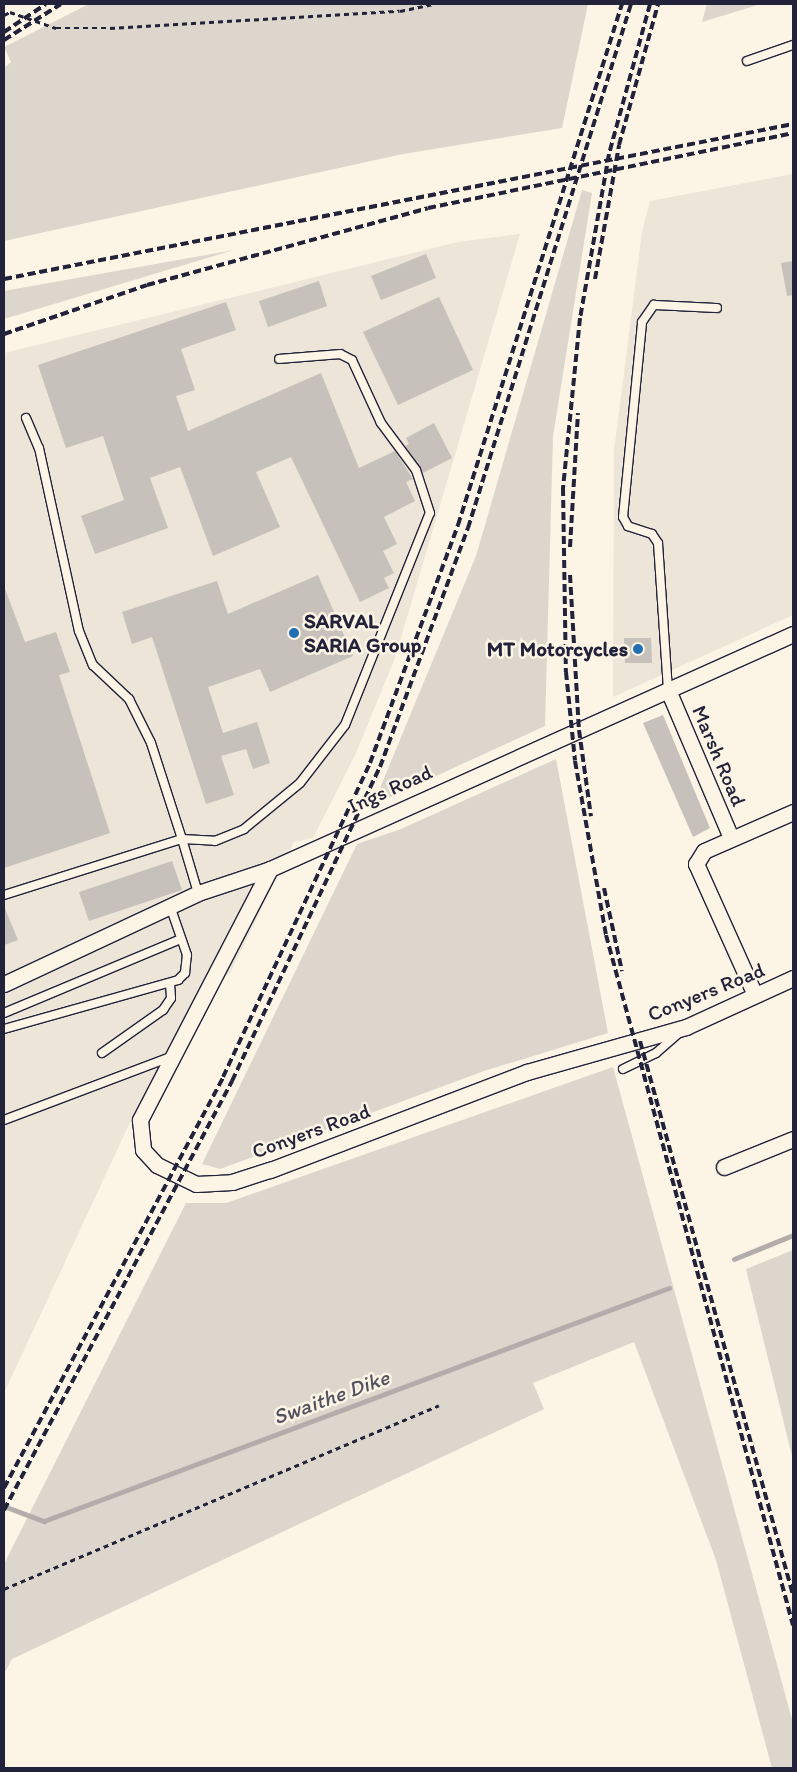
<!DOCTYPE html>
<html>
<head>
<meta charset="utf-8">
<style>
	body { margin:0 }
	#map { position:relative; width:797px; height:1772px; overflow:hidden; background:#fcf5e5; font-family:Itim,sans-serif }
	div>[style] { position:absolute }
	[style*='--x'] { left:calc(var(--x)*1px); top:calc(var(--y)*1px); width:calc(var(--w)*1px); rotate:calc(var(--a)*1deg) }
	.built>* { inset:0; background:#ece5d8 }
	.green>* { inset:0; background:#dcd6cc }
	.stream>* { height:4.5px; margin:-2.25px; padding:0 2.25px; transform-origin:2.25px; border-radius:2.25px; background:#b2adab }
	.building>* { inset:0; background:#c6c1bb }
	.path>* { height:2.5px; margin-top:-1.25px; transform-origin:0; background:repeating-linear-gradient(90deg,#22223b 0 5px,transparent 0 9px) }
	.roads { filter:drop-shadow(1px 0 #22223b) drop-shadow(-1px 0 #22223b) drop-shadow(0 1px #22223b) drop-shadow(0 -1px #22223b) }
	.lane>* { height:8px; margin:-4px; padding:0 4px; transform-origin:4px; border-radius:4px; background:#fcf5e5 }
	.street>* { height:15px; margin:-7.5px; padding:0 7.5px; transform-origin:7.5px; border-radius:7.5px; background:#fcf5e5 }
	.rail>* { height:4px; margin-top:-2px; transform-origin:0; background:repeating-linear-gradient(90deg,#22223b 0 8px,transparent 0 12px) }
	.dots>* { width:14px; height:14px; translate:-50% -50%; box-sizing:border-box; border:2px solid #fcf5e5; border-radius:50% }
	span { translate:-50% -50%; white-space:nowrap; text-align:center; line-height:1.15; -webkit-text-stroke:5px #fcf5e5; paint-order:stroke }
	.poi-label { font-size:21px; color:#22223b; font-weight:700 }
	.left { translate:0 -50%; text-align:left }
	.right { translate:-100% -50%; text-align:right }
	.street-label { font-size:21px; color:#22223b }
	.water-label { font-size:22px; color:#545362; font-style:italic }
	.frame { position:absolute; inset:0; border:5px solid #22223b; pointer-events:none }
</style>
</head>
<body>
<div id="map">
	<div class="built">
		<i style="clip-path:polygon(793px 174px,793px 615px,613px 697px,614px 451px,642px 232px,650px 201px)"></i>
		<i style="clip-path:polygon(520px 234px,395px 658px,356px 753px,313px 838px,294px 842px,230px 973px,205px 989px,133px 1116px,4px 1393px,4px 353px,458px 242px)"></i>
	</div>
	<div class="green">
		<i style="clip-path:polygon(89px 4px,588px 4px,562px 128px,403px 154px,4px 241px,4px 68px,11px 62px,4px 47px)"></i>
		<i style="clip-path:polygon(707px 4px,761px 4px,702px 22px)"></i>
		<i style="clip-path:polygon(582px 190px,592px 193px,553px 436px,545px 726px,373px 805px,476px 556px)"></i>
		<i style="clip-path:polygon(234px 250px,4px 319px,4px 291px)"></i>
		<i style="clip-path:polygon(556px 759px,608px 1033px,484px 1071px,220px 1169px,202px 1164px,357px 844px,401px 829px)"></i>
		<i style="clip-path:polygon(613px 1067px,793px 1723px,793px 1768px,772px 1768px,716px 1560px,634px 1342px,533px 1383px,544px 1409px,12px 1659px,4px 1674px,4px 1564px,186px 1203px,226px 1203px)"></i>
		<i style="clip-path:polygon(793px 1250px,793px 1460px,746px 1269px)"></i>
	</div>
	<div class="stream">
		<i style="--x:734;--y:1259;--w:64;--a:-22.1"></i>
		<i style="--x:4;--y:1506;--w:43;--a:20.6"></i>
		<i style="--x:44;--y:1521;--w:667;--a:-20.45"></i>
	</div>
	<div class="building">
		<i style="clip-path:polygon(426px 254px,436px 278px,381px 300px,371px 276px)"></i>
		<i style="clip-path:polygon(793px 261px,793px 295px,787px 296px,781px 263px)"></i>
		<i style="clip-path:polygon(319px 281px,327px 306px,268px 327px,259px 301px)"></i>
		<i style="clip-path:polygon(439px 297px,473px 370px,398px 405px,363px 332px)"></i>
		<i style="clip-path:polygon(226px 302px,236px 330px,181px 349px,195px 390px,176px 396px,188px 431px,321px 373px,359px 468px,395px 451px,413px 479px,406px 482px,415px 501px,384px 517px,397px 544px,383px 551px,394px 573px,384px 578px,389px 588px,360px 602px,291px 457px,256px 472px,280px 527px,213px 556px,180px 467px,150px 478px,168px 528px,95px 554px,81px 516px,124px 500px,103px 436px,66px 448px,38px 365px)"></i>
		<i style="clip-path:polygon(434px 423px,452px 458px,423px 473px,405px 446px,409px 444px,406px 438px)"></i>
		<i style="clip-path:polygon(318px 575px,353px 656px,270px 692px,260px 669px,208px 687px,223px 733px,257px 722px,270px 763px,253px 769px,246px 749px,221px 756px,234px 795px,206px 804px,152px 637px,132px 644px,122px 612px,217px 581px,228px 614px)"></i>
		<i style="clip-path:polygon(4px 586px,25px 642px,56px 632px,70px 672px,59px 675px,110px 833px,4px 868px)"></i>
		<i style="clip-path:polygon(624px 638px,651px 638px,652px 663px,625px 663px)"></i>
		<i style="clip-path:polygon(663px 715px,710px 828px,693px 837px,643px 723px)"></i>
		<i style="clip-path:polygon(172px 861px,182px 890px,89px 921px,79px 892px)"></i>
		<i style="clip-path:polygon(4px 906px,18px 940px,4px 945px)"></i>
	</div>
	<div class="path">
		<i style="--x:4;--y:15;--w:7;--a:-27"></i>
		<i style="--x:10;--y:12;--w:49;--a:19.2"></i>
		<i style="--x:56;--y:28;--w:54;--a:0"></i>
		<i style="--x:110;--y:28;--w:290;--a:-3.4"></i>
		<i style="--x:400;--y:11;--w:34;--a:-12"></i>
		<i style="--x:4;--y:1589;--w:472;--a:-22.9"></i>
	</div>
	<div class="roads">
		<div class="lane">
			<i style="--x:747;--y:61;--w:49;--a:-19.2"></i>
			<i style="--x:26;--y:418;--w:33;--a:67"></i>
			<i style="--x:39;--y:448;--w:187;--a:77.7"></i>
			<i style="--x:79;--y:631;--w:37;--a:68"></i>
			<i style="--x:93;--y:665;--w:50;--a:43.4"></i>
			<i style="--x:129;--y:699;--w:49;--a:63.4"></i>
			<i style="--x:151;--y:743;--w:101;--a:72.1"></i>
			<i style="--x:182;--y:839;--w:33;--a:3"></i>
			<i style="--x:215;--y:841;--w:31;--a:-22"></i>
			<i style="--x:244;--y:829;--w:72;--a:-39.4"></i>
			<i style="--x:300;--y:783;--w:73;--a:-52.2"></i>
			<i style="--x:345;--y:725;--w:228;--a:-68.2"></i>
			<i style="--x:430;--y:513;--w:45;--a:-108"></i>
			<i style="--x:416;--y:470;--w:59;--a:-126.7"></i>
			<i style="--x:381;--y:423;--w:69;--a:-114.7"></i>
			<i style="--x:352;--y:360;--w:13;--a:-153"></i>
			<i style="--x:340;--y:354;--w:61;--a:175.3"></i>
			<i style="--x:668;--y:690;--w:147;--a:-93.9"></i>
			<i style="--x:658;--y:543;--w:11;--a:-124"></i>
			<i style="--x:652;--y:534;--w:25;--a:-162"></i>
			<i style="--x:628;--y:526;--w:10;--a:-119"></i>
			<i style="--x:623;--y:517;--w:196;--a:-84.4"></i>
			<i style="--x:642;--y:322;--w:21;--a:-55"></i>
			<i style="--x:654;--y:305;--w:63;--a:2.7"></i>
			<i style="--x:4;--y:895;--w:187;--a:-17.5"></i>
			<i style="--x:182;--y:839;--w:56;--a:73.5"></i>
			<i style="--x:4;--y:1013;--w:192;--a:-22.7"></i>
			<i style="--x:4;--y:1029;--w:181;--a:-15.7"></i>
			<i style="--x:178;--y:980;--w:10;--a:-45"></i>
			<i style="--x:185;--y:973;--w:18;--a:-84"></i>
			<i style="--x:187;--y:955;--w:52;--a:-109.1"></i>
			<i style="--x:102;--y:1053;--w:75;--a:-35.2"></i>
			<i style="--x:163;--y:1010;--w:14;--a:-56"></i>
			<i style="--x:171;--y:998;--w:15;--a:-94"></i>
			<i style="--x:623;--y:1069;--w:37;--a:-26"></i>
			<i style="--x:656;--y:1053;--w:30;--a:-41"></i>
			<i style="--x:4;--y:1120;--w:178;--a:-20.7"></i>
		</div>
		<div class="street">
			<i style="--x:668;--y:690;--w:161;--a:66.9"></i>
			<i style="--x:270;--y:869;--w:283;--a:117.4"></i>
			<i style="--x:140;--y:1120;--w:30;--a:84"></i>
			<i style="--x:143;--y:1150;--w:21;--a:47"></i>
			<i style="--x:157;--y:1165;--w:43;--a:26"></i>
			<i style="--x:196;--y:1184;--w:36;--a:-3"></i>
			<i style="--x:232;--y:1182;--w:40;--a:-18"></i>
			<i style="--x:270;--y:1170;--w:275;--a:-20.9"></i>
			<i style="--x:527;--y:1072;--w:165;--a:-15.8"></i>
			<i style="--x:686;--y:1027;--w:118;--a:-24.6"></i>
			<i style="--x:4;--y:984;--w:214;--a:-25.1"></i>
			<i style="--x:198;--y:893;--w:76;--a:-18.4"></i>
			<i style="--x:270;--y:869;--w:573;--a:-24.2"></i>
			<i style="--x:755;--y:995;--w:144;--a:-114.2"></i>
			<i style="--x:696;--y:864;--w:15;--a:-58"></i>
			<i style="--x:704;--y:851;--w:97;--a:-23.7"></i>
			<i style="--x:724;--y:1167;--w:74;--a:-22.1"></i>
		</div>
	</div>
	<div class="rail">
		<i style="--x:650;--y:4;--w:156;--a:105.3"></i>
		<i style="--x:609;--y:154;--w:167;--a:100"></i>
		<i style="--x:580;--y:318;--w:171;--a:95.7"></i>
		<i style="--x:563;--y:488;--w:184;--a:89.1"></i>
		<i style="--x:566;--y:672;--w:89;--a:84.2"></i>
		<i style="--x:575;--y:761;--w:177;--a:79.9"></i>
		<i style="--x:606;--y:935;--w:715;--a:74.84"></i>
		<i style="--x:4;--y:32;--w:50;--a:-33.7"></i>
		<i style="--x:4;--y:40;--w:67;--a:-32.3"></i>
		<i style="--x:4;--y:279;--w:804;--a:-11.11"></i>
		<i style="--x:595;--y:279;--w:136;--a:-79.8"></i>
		<i style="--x:619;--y:145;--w:146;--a:-74.5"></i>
		<i style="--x:4;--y:334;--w:151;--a:-18.9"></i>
		<i style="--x:147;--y:285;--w:291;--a:-15.3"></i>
		<i style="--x:428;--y:208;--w:373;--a:-11.6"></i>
		<i style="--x:570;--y:547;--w:134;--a:-86.6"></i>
		<i style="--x:570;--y:575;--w:155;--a:86.7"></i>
		<i style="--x:579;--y:730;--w:87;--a:82.1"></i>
		<i style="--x:604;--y:888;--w:85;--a:77.8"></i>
		<i style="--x:640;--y:1041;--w:575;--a:74.56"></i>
		<i style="--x:4;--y:1488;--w:466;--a:-61.9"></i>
		<i style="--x:223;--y:1077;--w:347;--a:-64.9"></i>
		<i style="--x:370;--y:763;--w:254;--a:-69.7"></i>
		<i style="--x:458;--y:525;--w:546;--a:-72.53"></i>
		<i style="--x:4;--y:1510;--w:486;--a:-62"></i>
		<i style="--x:232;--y:1081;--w:347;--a:-64.8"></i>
		<i style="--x:380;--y:767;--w:255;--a:-69.8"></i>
		<i style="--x:468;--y:528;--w:549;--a:-72.72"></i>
	</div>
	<div class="dots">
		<i style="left:294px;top:633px;background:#1f6fb2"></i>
		<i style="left:638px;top:649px;background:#1f6fb2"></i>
	</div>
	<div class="poi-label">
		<span class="left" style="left:304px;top:633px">SARVAL<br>SARIA Group</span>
		<span class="right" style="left:628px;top:649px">MT Motorcycles</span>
	</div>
	<div class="street-label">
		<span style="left:719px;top:756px;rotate:67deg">Marsh Road</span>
		<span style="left:390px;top:789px;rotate:-24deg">Ings Road</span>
		<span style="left:706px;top:992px;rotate:-22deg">Conyers Road</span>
		<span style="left:311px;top:1131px;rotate:-20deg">Conyers Road</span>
	</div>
	<div class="water-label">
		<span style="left:331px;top:1397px;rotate:-20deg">Swaithe Dike</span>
	</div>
	<div class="frame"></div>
</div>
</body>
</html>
